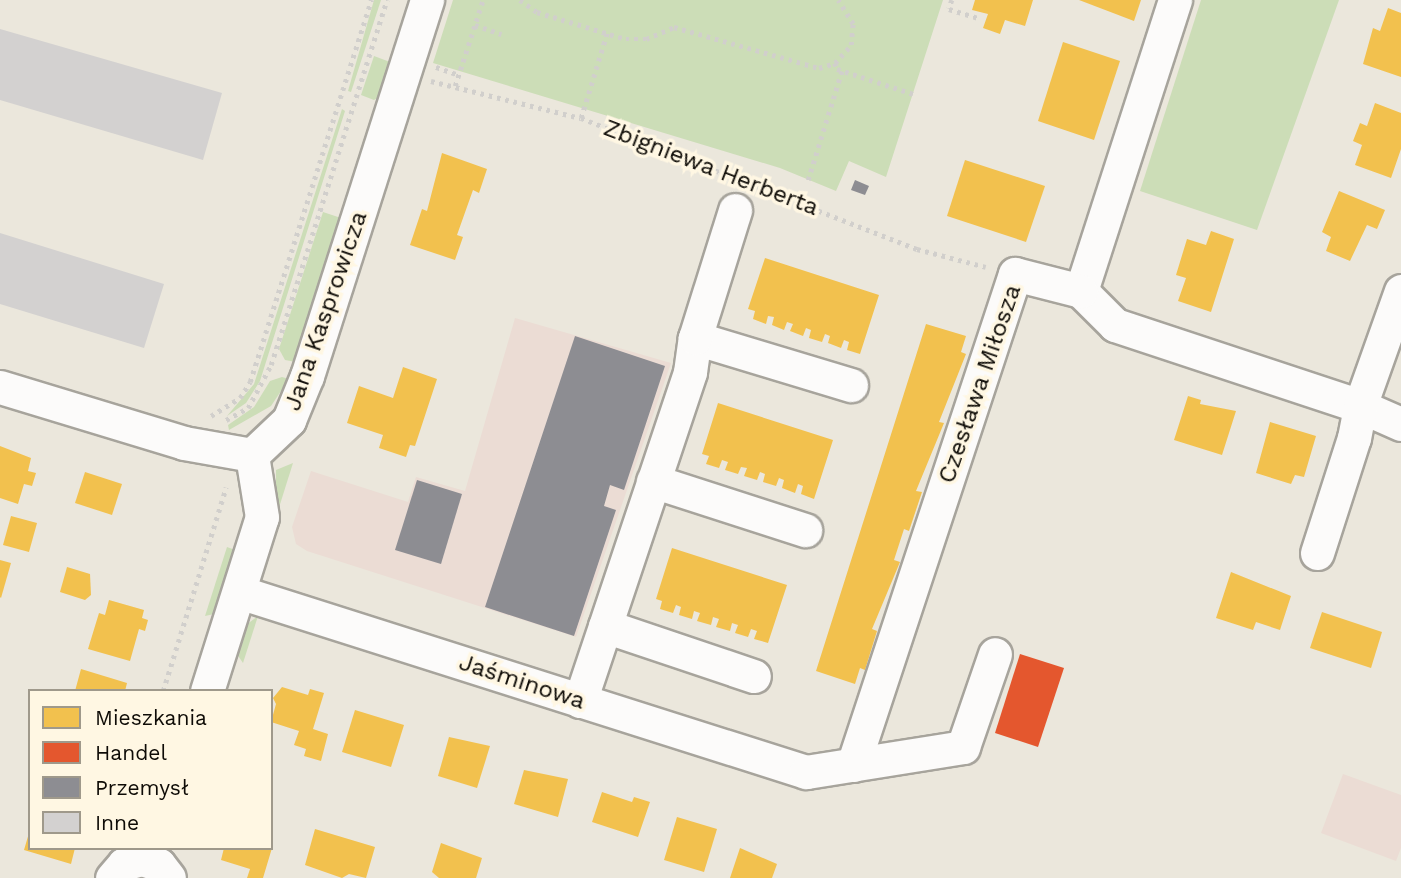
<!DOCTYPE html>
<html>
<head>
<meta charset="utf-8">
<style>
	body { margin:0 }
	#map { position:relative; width:1401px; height:878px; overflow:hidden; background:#ebe7dc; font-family:"Work Sans",sans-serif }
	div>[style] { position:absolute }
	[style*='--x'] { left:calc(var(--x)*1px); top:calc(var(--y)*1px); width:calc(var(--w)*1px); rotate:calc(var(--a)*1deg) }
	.industrial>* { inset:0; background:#ebdcd4 }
	.green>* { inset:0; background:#ccddb7 }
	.homes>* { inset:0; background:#f2c14e }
	.shops>* { inset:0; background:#e4572e }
	.industry>* { inset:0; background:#8d8d92 }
	.building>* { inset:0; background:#d3d1d0 }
	.path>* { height:4.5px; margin-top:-2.25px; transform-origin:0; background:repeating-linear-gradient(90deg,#d1cfcc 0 3.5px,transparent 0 8.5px) }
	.roads { filter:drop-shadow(2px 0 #a7a49c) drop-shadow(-2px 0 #a7a49c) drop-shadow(0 2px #a7a49c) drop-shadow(0 -2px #a7a49c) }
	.minor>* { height:33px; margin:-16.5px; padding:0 16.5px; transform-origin:16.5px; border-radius:16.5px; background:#fcfbfa }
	span { translate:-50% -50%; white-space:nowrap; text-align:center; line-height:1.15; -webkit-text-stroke:7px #fff7e3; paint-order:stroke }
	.street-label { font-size:24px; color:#0e0b06 }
	.legend { position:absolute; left:28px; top:689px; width:245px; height:161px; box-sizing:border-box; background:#fff7e3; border:2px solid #9f998b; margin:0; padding:9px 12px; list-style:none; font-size:21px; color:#0e0b06 }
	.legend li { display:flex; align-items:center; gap:14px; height:35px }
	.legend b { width:35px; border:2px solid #9f998b }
</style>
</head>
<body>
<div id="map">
	<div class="industrial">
		<i style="clip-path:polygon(515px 318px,671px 363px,576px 637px,307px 551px,296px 544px,292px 527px,311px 471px,408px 502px,416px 477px,465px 491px)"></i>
		<i style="clip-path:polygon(1343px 774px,1401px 795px,1401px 848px,1396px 861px,1321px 833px)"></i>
	</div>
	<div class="green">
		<i style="clip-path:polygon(374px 0,381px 0,351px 92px,348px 91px)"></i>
		<i style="clip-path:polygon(453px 0,943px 0,886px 177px,849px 161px,836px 191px,780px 168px,433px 63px)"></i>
		<i style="clip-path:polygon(1201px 0,1339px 0,1257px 230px,1140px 191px)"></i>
		<i style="clip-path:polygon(374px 56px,390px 62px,379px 97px,374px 100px,361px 95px)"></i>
		<i style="clip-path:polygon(342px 109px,345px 111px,260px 381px,246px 403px,227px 416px,254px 384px)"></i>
		<i style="clip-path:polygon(323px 212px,341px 218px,296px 362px,285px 360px,279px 349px)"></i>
		<i style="clip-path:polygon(282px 377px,289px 379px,271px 406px,229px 430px,228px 425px,254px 407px,270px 381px)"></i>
		<i style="clip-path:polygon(293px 463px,276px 517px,276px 470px)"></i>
		<i style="clip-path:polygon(227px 547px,235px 550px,214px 614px,205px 616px)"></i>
		<i style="clip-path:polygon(258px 616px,243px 663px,234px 650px,246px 625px)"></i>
	</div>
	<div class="homes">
		<i style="clip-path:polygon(975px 0,1033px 0,1025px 26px,1005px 20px,1000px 34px,983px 28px,988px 14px,972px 10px)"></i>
		<i style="clip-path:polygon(1079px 0,1141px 0,1134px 21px)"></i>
		<i style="clip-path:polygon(1388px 8px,1401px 13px,1401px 77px,1363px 64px,1373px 28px,1380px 31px)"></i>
		<i style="clip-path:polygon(1063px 42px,1120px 61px,1094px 140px,1038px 121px)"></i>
		<i style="clip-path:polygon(1375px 103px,1401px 113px,1401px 149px,1391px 178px,1355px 165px,1362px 145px,1353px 141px,1360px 123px,1367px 126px)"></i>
		<i style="clip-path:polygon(442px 153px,487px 169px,479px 193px,473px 190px,457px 235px,463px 237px,455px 260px,410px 245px,422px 209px,427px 211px)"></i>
		<i style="clip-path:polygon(965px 160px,1045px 186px,1026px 242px,947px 216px)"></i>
		<i style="clip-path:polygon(1339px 191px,1385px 210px,1377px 229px,1367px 225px,1350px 261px,1326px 251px,1331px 237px,1322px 232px)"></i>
		<i style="clip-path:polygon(1211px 231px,1234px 239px,1211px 312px,1178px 301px,1186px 278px,1176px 275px,1187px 239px,1206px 245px)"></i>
		<i style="clip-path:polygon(765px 258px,879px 295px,860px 354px,847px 350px,849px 342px,844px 340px,841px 348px,828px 343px,830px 336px,825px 334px,822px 342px,809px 338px,811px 330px,806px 328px,803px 336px,790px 331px,793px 324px,787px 322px,784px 330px,772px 325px,774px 317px,768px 316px,766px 324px,753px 319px,755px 311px,748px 309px)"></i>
		<i style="clip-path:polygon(926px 324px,966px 336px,961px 352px,966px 354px,939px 422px,944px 423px,916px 491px,922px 492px,909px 531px,904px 529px,894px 560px,900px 562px,872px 629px,877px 631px,865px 670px,860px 668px,855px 684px,816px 671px)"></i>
		<i style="clip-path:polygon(403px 367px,437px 379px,415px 446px,410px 445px,406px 457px,379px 448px,383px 435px,347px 423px,359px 386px,393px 398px)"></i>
		<i style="clip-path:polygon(1188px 396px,1201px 400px,1200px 404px,1236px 411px,1222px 455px,1174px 440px)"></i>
		<i style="clip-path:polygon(718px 403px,833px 440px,814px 499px,801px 494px,803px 486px,798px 484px,795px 493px,782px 488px,784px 480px,779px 478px,776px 486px,763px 482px,765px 474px,760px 472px,757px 480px,744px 476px,747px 468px,741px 467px,738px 474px,725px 470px,728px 462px,722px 460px,719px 468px,706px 464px,709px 456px,702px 454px)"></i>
		<i style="clip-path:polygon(1270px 422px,1316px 436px,1304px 477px,1295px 475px,1291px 484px,1256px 473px)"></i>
		<i style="clip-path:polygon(0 446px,31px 458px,28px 471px,36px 473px,32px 486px,24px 484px,18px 504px,0 498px)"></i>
		<i style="clip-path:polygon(85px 472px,122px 484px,112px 515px,75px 503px)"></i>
		<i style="clip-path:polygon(11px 516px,37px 523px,29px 552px,3px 545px)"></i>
		<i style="clip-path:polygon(672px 548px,787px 585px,768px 643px,754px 639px,757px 631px,751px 629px,748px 637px,735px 633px,738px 625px,732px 623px,730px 631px,716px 627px,719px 619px,713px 617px,711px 625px,697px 621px,700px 613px,694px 611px,692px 619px,679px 615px,681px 607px,676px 605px,673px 613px,660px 609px,662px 601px,656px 599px)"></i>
		<i style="clip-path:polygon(0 560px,11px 563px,1px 598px,0 597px)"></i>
		<i style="clip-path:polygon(67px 567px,90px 574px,91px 595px,85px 600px,60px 592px)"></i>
		<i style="clip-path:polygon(1231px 572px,1291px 596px,1280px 630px,1256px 622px,1253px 630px,1216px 618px)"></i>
		<i style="clip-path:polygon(109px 600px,144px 610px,142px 618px,148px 620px,145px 631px,139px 629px,130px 661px,88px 649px,99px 613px,105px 615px)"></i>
		<i style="clip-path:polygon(1322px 612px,1382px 632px,1371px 668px,1310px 648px)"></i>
		<i style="clip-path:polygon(81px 669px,127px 683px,125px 691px,75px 691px)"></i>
		<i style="clip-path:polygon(282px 687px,308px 695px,310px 689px,324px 693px,313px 729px,328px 734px,321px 761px,304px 756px,306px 749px,294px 745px,299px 731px,271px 722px,276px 704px,273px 698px)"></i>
		<i style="clip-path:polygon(355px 710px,404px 725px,391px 767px,342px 752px)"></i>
		<i style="clip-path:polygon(449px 737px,490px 746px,477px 788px,438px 776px)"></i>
		<i style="clip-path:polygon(524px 770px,568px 779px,558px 817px,514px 804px)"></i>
		<i style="clip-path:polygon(602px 792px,632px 802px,634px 797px,650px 802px,638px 837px,592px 822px)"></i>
		<i style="clip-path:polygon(677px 817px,717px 829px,704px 872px,664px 860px)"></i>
		<i style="clip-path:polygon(315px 829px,375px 847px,366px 878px,349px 874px,342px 878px,305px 865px)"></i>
		<i style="clip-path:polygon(29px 833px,30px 848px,75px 848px,71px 864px,24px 850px)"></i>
		<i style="clip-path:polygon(441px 843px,482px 858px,476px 878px,439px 878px,432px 872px)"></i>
		<i style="clip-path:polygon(224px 848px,272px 848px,263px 878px,247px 878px,250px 869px,221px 860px)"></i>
		<i style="clip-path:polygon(740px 848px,777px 864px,772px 878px,730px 878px)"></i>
	</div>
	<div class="shops">
		<i style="clip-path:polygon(1020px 654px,1064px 668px,1038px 747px,995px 733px)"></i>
	</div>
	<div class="industry">
		<i style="clip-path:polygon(855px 180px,869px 186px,865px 195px,851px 190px)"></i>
		<i style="clip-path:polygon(575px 336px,665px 366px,624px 490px,610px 485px,604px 506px,616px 510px,574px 636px,485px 607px)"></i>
		<i style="clip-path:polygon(417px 480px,462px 494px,441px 564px,395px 550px)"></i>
	</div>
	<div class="building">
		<i style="clip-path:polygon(0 29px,222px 93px,203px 160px,0 100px)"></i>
		<i style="clip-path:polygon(0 233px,164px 284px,144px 348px,0 304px)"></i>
	</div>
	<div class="path">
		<i style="--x:520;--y:0;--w:21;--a:35"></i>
		<i style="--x:537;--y:12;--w:93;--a:16.9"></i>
		<i style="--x:626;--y:39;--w:20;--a:0"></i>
		<i style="--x:646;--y:39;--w:30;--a:-23"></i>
		<i style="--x:674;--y:27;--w:151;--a:15.8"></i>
		<i style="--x:819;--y:68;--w:17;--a:-17"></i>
		<i style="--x:835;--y:63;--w:24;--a:-48"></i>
		<i style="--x:851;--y:45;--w:21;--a:-85"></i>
		<i style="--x:853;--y:24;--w:28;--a:-122"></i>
		<i style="--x:952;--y:0;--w:9;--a:108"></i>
		<i style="--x:949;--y:9;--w:31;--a:17"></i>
		<i style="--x:475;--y:25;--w:28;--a:19"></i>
		<i style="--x:835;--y:63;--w:6;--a:72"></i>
		<i style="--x:837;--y:69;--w:80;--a:18.2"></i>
		<i style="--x:436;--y:67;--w:24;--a:19"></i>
		<i style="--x:431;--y:81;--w:154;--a:13.9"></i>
		<i style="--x:581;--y:118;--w:361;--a:21.3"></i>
		<i style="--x:917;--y:249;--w:71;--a:14.6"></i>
		<i style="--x:455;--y:86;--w:90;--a:-72"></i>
		<i style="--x:581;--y:118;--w:89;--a:-73"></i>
		<i style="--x:808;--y:180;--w:115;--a:-72.8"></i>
		<i style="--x:211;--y:416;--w:34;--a:-32"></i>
		<i style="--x:240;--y:398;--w:19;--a:-58"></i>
		<i style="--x:250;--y:382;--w:401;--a:-72.4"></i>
		<i style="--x:226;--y:420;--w:25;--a:-29"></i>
		<i style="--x:248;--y:408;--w:49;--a:-61.9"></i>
		<i style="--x:271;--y:365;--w:383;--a:-72.4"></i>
		<i style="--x:163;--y:691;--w:213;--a:-72.8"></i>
	</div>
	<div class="roads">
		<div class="minor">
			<i style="--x:1081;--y:291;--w:48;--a:45"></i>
			<i style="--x:1115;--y:325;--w:258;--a:18.3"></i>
			<i style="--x:1360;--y:406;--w:45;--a:23.7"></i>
			<i style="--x:1081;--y:291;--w:306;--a:-72.1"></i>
			<i style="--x:695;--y:338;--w:163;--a:16.8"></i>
			<i style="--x:0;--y:387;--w:192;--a:16.9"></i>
			<i style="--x:184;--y:443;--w:69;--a:10"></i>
			<i style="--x:252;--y:455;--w:51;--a:-43.4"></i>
			<i style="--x:289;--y:420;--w:48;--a:-67.8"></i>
			<i style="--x:307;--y:376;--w:395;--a:-72.3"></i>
			<i style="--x:653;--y:481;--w:160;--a:17.9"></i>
			<i style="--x:1317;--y:553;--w:121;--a:-72.2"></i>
			<i style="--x:1354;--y:438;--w:33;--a:-79"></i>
			<i style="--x:1360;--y:406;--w:122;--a:-70.4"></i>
			<i style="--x:239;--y:592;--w:595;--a:17.61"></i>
			<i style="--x:806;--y:772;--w:159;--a:-9"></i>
			<i style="--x:963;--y:747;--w:98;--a:-71"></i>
			<i style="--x:605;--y:626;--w:157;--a:18.6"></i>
			<i style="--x:207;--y:691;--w:182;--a:-72.5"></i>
			<i style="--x:262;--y:517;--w:63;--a:-99.2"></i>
			<i style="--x:580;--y:701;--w:347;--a:-71.5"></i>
			<i style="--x:690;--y:372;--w:34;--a:-82"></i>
			<i style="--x:695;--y:338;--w:134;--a:-72.6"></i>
			<i style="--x:853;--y:765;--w:517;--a:-71.74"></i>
			<i style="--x:1015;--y:274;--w:68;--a:14.4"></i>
			<i style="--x:112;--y:878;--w:18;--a:-49"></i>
			<i style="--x:124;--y:864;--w:19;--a:-16"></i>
			<i style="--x:142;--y:859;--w:18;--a:19"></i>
			<i style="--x:159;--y:865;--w:16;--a:52"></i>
		</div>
	</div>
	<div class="street-label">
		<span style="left:711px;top:168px;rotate:21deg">Zbigniewa Herberta</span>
		<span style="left:326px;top:311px;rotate:-71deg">Jana Kasprowicza</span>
		<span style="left:980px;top:384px;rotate:-71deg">Czesława Miłosza</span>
		<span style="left:522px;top:682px;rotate:18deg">Jaśminowa</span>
	</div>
	<ul class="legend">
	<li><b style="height:19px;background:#f2c14e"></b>Mieszkania</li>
	<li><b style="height:19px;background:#e4572e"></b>Handel</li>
	<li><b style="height:19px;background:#8d8d92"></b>Przemysł</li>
	<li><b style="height:19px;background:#d3d1d0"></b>Inne</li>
	</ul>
</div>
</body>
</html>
